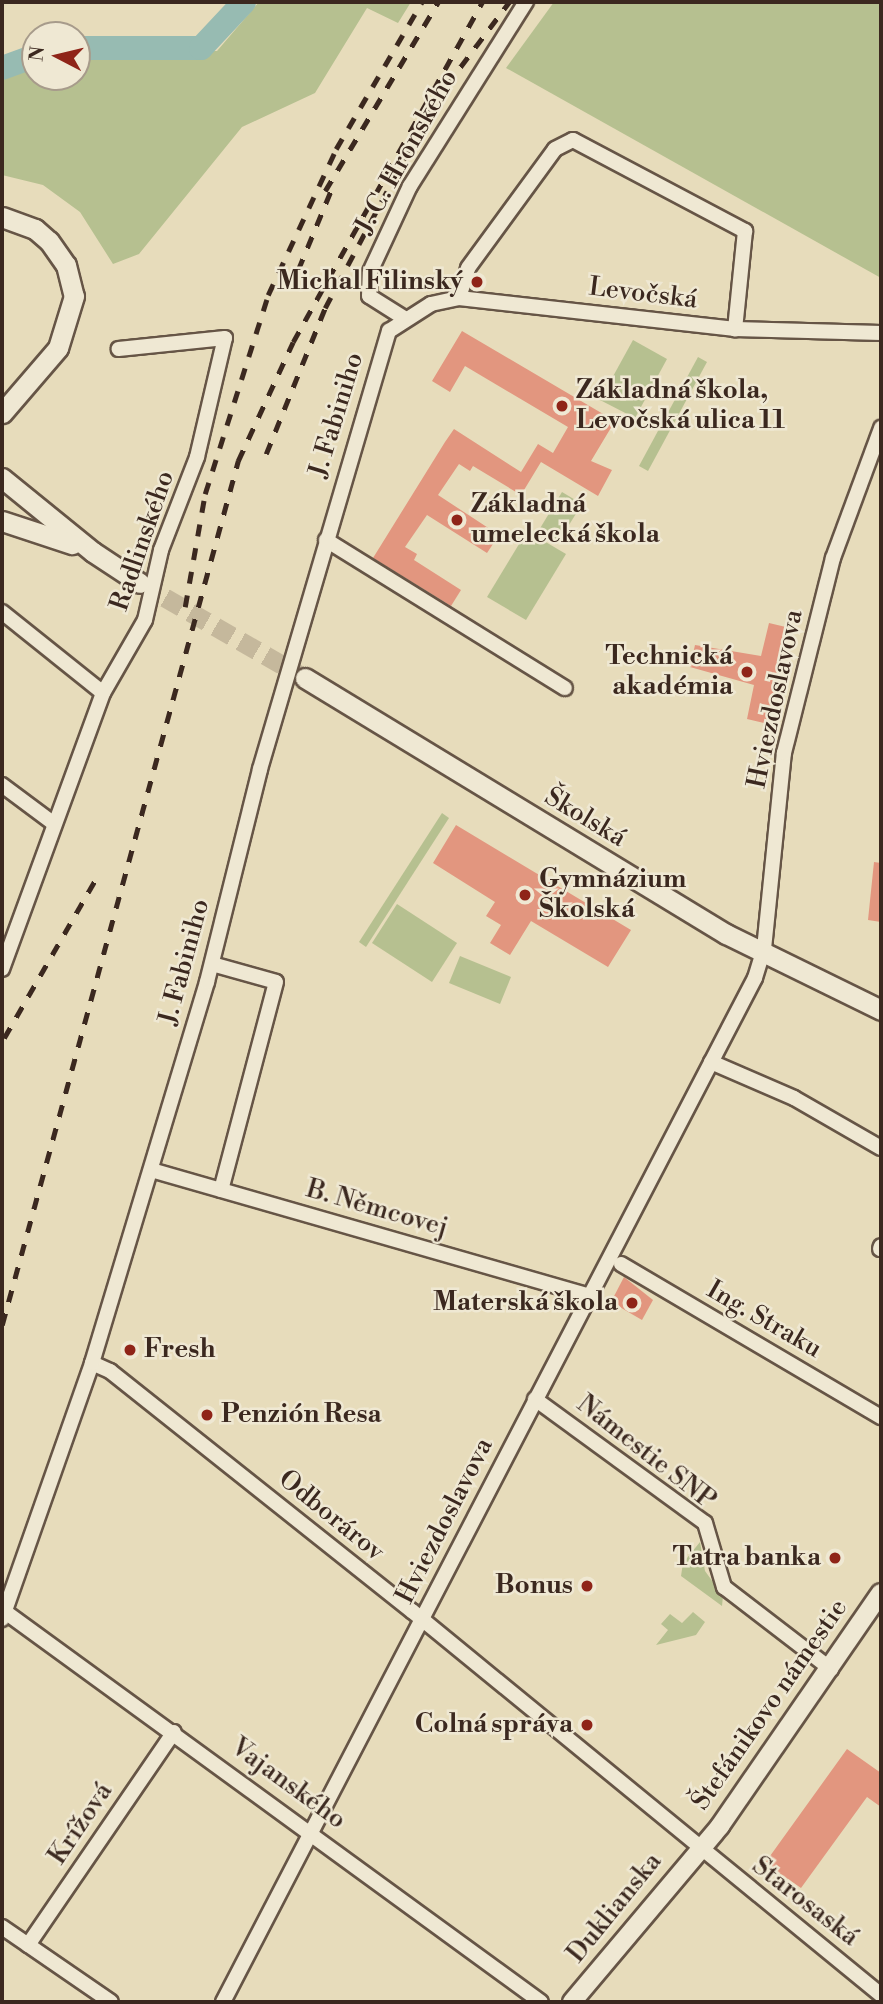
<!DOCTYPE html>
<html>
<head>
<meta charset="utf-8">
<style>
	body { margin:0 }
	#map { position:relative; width:883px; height:2004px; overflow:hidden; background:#e7dcbb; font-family:"Libre Bodoni",serif }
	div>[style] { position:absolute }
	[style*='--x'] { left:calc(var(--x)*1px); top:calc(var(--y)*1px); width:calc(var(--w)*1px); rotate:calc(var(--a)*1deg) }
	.green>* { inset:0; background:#b6c090 }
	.river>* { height:24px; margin:-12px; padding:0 12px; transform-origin:12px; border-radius:12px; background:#97bbb2 }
	.building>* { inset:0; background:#e2967f }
	.secondary-tunnel>* { height:19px; margin-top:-9.5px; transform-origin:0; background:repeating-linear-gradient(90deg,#c5b89c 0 19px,transparent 0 29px) }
	.roads { filter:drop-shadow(2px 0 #665546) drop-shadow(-2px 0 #665546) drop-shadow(0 2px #665546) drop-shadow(0 -2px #665546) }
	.minor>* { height:14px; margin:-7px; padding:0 7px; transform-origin:7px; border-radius:7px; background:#efe8d3 }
	.tertiary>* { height:18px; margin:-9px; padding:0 9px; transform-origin:9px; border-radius:9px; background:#efe8d3 }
	.secondary>* { height:19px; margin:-9.5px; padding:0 9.5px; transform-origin:9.5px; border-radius:9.5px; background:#efe8d3 }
	.rail>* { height:4.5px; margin-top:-2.25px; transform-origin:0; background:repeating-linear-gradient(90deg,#3b281f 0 12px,transparent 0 24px) }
	.dots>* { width:19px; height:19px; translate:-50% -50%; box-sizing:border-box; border:4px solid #efe8d3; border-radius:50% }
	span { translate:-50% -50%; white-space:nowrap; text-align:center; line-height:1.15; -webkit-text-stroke:5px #efe8d3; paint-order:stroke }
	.street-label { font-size:26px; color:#3b281f }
	.poi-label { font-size:26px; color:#3b281f; font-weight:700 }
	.right { translate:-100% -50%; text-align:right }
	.left { translate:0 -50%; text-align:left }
	.frame { position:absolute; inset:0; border:4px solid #3b281f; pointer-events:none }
	.north { position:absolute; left:21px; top:21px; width:70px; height:70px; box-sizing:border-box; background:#efe8d3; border:2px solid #a79b8b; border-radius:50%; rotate:277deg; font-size:19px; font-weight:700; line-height:28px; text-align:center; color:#3b281f }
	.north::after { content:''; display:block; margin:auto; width:24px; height:32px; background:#8f2418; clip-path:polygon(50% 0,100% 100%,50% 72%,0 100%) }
</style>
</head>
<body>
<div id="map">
	<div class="green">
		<i style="clip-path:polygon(259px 2px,411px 2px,398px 23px,367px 8px,315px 93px,242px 127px,139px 254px,113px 264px,80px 212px,43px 185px,2px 175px,2px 80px,35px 58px,35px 77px,77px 77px,77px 53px,217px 51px)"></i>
		<i style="clip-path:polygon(554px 2px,881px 2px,881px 278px,506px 68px)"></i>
		<i style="clip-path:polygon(633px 340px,667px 359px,635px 418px,600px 400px)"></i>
		<i style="clip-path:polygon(698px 357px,707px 362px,648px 471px,639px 466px)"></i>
		<i style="clip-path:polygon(562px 492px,582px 504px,559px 541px,539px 530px)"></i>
		<i style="clip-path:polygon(527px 531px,566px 554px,526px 620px,487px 597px)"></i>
		<i style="clip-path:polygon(442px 813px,449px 818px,366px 947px,359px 942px)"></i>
		<i style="clip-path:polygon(397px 904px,457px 943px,432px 982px,372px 943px)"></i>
		<i style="clip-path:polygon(460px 956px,511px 977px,500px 1004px,449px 983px)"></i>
		<i style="clip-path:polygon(700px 1542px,705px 1571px,723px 1596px,722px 1606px,681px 1576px,683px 1563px)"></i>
		<i style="clip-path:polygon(693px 1612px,705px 1622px,696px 1635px,656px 1645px,668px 1630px,661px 1624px,670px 1614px,682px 1623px)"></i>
	</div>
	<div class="river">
		<i style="--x:77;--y:48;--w:124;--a:0"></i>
		<i style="--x:201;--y:48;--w:63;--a:-46.9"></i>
		<i style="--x:2;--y:68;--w:35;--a:-20"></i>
	</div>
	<div class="building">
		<i style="clip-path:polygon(462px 331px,615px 421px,591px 461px,612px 470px,598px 496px,541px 462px,521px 495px,473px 466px,470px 471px,459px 464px,438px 495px,499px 535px,487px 553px,427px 515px,405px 547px,417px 554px,414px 560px,461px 590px,451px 606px,373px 558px,445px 442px,454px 429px,521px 472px,538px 444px,553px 453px,568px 427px,465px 366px,450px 392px,432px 381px)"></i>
		<i style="clip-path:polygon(769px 623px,790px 628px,768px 724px,747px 719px,754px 685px,690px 667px,695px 645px,761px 656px)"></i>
		<i style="clip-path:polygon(456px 825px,631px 930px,608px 967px,531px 921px,510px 955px,490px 943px,501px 925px,486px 916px,495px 902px,433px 863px)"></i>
		<i style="clip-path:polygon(874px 862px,881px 863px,881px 922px,868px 920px)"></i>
		<i style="clip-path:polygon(624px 1277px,653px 1300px,642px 1320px,611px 1302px)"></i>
		<i style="clip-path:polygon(847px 1749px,881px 1773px,881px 1807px,867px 1797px,801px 1888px,765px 1863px)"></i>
	</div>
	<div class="secondary-tunnel">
		<i style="--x:140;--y:583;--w:190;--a:29.9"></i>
	</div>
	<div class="roads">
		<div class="minor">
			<i style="--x:459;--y:298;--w:31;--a:-73"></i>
			<i style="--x:468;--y:268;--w:147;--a:-53.8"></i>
			<i style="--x:555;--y:149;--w:20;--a:-27"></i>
			<i style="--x:573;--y:140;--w:195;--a:27.9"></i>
			<i style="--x:745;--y:231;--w:99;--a:95.8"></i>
			<i style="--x:404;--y:318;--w:41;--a:-147.8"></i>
			<i style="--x:369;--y:296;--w:24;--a:-88"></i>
			<i style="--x:370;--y:272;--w:95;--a:-65.1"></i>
			<i style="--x:410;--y:186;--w:218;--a:-57.8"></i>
			<i style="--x:326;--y:540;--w:281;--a:31.8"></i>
			<i style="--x:2;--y:612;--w:129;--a:38.7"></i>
			<i style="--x:2;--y:785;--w:64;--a:36.7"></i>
			<i style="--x:212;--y:964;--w:66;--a:15.7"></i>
			<i style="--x:276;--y:982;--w:215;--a:104.8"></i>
			<i style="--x:2;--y:969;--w:294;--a:-69.9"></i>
			<i style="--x:103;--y:693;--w:84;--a:-60.1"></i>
			<i style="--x:145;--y:620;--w:72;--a:-77.1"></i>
			<i style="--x:161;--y:550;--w:100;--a:-68.8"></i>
			<i style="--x:197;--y:457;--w:122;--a:-76.8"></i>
			<i style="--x:225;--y:338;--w:107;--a:174.1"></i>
			<i style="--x:711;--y:1062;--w:90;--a:23.4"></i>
			<i style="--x:794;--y:1098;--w:100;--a:29.9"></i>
			<i style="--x:151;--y:1170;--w:457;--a:16"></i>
			<i style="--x:880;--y:1249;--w:3;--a:-72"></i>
			<i style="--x:621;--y:1264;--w:302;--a:30.5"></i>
			<i style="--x:92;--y:1363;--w:20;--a:24"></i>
			<i style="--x:110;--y:1371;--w:386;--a:38.5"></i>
			<i style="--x:412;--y:1611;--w:606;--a:39.31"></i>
			<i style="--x:535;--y:1399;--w:210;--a:36.1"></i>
			<i style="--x:705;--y:1523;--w:67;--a:73.5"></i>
			<i style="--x:724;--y:1587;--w:135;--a:37.5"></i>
			<i style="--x:4;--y:1611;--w:664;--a:36.06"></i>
			<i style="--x:2;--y:1619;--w:271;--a:-70.6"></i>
			<i style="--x:92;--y:1363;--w:398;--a:-73.2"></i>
			<i style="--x:207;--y:982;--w:219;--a:-76"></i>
			<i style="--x:260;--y:769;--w:457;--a:-73.6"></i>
			<i style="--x:389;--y:331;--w:50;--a:-32.7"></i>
			<i style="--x:431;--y:304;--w:29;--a:-12"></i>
			<i style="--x:459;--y:298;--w:278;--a:6.4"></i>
			<i style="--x:735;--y:329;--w:146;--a:1.6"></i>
			<i style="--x:2;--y:1927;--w:132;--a:34.5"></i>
			<i style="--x:28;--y:1945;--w:258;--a:-55.6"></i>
			<i style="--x:223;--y:2002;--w:1154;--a:-62.55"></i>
			<i style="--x:755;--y:978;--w:30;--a:-73"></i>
			<i style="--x:764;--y:949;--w:197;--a:-84.2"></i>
			<i style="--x:784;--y:753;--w:201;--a:-75.9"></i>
			<i style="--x:833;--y:558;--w:139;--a:-69.7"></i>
		</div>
		<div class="tertiary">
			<i style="--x:572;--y:2002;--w:230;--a:-49.9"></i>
			<i style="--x:720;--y:1826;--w:283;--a:-55.4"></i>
		</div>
		<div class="secondary">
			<i style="--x:2;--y:217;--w:35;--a:20"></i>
			<i style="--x:35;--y:229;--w:18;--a:41"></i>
			<i style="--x:49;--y:241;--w:29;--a:55"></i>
			<i style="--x:66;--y:265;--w:32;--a:76"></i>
			<i style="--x:74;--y:296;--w:54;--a:107.1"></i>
			<i style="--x:58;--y:348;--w:86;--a:130.7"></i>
			<i style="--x:2;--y:478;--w:117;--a:39.1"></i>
			<i style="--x:93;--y:552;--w:56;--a:33.4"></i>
			<i style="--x:2;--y:521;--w:74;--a:18.2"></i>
			<i style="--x:305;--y:678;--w:493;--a:31.3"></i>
			<i style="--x:726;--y:934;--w:173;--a:26.1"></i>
		</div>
	</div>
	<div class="rail">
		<i style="--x:446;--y:86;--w:105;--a:-53.1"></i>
		<i style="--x:325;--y:191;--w:220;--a:-59.1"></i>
		<i style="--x:298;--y:270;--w:94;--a:-67.5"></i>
		<i style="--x:266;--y:454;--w:157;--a:-68"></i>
		<i style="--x:325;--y:308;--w:263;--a:-62.1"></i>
		<i style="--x:185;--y:607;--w:115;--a:-80"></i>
		<i style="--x:205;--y:494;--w:209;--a:-72.4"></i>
		<i style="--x:268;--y:295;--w:161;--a:-65"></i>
		<i style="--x:336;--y:149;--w:170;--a:-59.7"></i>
		<i style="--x:4;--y:1038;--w:186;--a:-60"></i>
		<i style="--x:2;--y:1325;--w:896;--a:-74.72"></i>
		<i style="--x:238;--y:461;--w:131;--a:-65.2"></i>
		<i style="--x:293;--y:342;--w:389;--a:-60.9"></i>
	</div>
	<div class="dots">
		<i style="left:477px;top:282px;background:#8f2418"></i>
		<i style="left:562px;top:406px;background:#8f2418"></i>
		<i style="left:457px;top:520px;background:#8f2418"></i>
		<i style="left:747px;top:672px;background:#8f2418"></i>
		<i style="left:525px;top:895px;background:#8f2418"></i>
		<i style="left:632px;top:1303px;background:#8f2418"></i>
		<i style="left:130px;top:1350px;background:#8f2418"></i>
		<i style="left:207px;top:1415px;background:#8f2418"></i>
		<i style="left:835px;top:1558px;background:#8f2418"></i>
		<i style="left:587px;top:1586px;background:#8f2418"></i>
		<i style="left:587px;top:1725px;background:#8f2418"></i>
	</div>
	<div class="street-label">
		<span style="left:407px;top:152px;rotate:-61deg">J. C. Hronského</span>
		<span style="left:643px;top:294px;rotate:7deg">Levočská</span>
		<span style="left:337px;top:415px;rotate:-73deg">J. Fabiniho</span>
		<span style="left:143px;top:541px;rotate:-71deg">Radlinského</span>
		<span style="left:776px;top:699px;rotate:-78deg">Hviezdoslavova</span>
		<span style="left:585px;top:818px;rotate:31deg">Školská</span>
		<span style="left:185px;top:962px;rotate:-75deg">J. Fabiniho</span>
		<span style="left:377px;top:1209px;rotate:16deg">B. Němcovej</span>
		<span style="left:764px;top:1320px;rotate:30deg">Ing. Straku</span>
		<span style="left:646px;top:1453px;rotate:38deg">Námestie SNP</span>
		<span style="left:331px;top:1516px;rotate:39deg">Odborárov</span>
		<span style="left:445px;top:1521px;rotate:-63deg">Hviezdoslavova</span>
		<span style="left:770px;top:1705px;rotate:-55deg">Štefánikovo námestie</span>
		<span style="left:288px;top:1784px;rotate:36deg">Vajanského</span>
		<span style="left:81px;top:1824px;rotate:-56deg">Krížová</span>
		<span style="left:805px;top:1902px;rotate:38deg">Starosaská</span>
		<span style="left:615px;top:1908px;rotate:-51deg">Duklianska</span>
	</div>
	<div class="poi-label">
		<span class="right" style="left:463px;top:282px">Michal Filinský</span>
		<span class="left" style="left:576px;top:406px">Základná škola,<br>Levočská ulica 11</span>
		<span class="left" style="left:471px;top:520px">Základná<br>umelecká škola</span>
		<span class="right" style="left:733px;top:672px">Technická<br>akadémia</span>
		<span class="left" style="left:539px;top:895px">Gymnázium<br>Školská</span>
		<span class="right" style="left:618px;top:1303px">Materská škola</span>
		<span class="left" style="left:144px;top:1350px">Fresh</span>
		<span class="left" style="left:221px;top:1415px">Penzión Resa</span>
		<span class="right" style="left:821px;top:1558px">Tatra banka</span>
		<span class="right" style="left:573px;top:1586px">Bonus</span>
		<span class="right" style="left:573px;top:1725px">Colná správa</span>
	</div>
	<div class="frame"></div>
	<div class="north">N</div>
</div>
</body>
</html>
